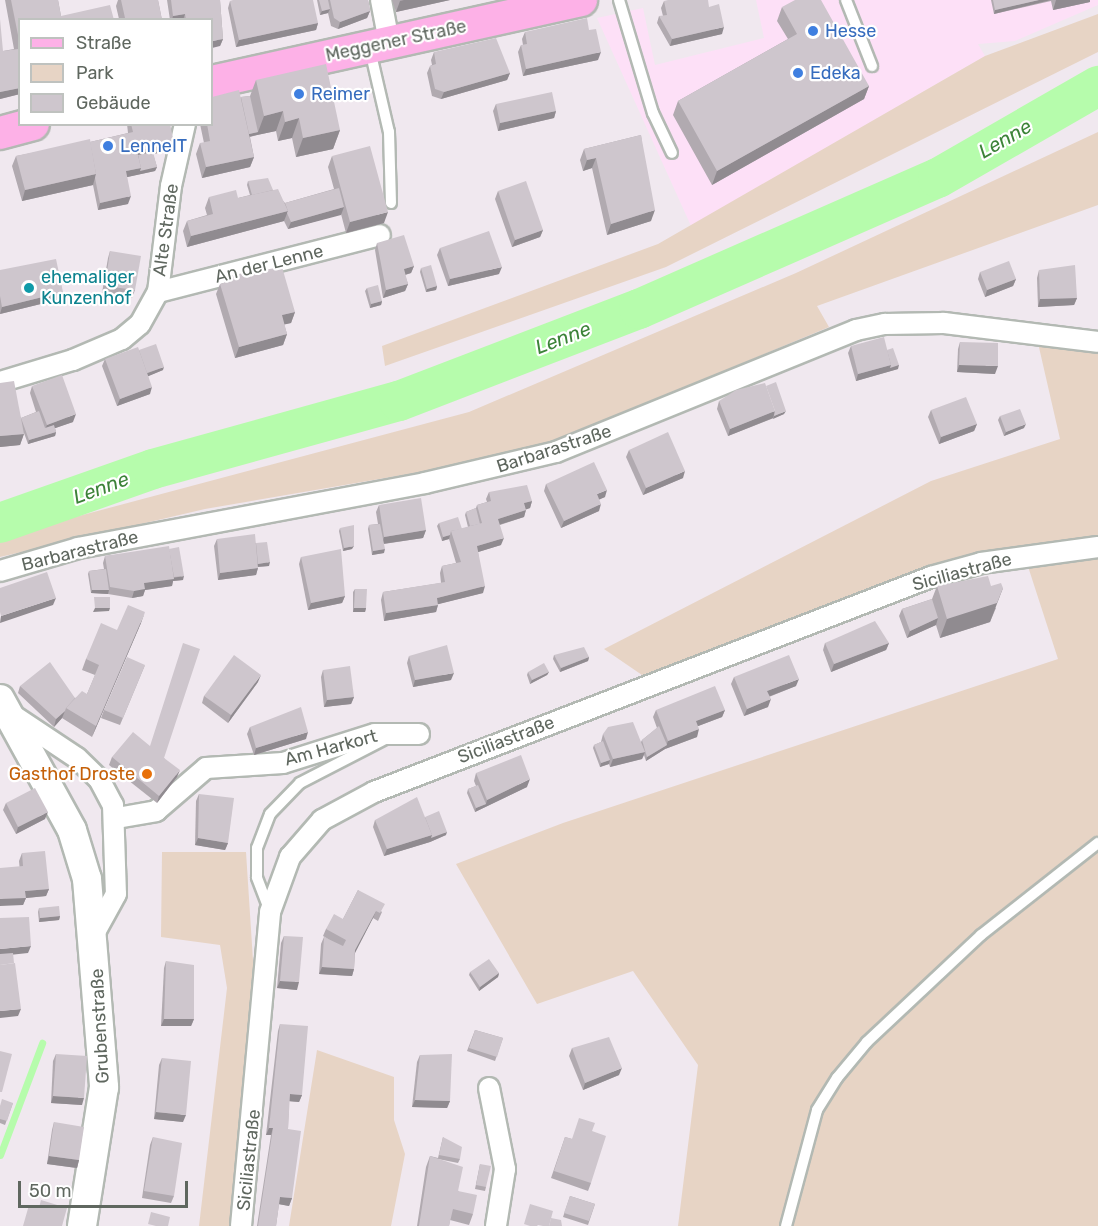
<!DOCTYPE html>
<html>
<head>
<meta charset="utf-8">
<style>
	body { margin:0 }
	#map { position:relative; width:1098px; height:1226px; overflow:hidden; background:#f0e8ef; font-family:Rubik,sans-serif }
	div>[style] { position:absolute }
	[style*='--x'] { left:calc(var(--x)*1px); top:calc(var(--y)*1px); width:calc(var(--w)*1px); rotate:calc(var(--a)*1deg) }
	.commercial>* { inset:0; background:#fde0f7 }
	.green>* { inset:0; background:#e7d4c5 }
	.stream>* { height:7px; margin:-3.5px; padding:0 3.5px; transform-origin:3.5px; border-radius:3.5px; background:#b6fcac }
	.river>* { height:40px; margin:-20px; padding:0 20px; transform-origin:20px; border-radius:20px; background:#b6fcac }
	.roads { filter:drop-shadow(2px 0 #b3b9b3) drop-shadow(-2px 0 #b3b9b3) drop-shadow(0 2px #b3b9b3) drop-shadow(0 -2px #b3b9b3) }
	.service>* { height:10px; margin:-5px; padding:0 5px; transform-origin:5px; border-radius:5px; background:#fff }
	.minor>* { height:20px; margin:-10px; padding:0 10px; transform-origin:10px; border-radius:10px; background:#fff }
	.secondary>* { height:28px; margin:-14px; padding:0 14px; transform-origin:14px; border-radius:14px; background:#fff }
	.primary>* { height:32px; margin:-16px; padding:0 16px; transform-origin:16px; border-radius:16px; background:#fdb1e7 }
	.wall>* { inset:0; background:#b1aab0 }
	.shaded-wall>* { inset:0; background:#908b90 }
	.building>* { inset:0; background:#cec6cd }
	.dots>* { width:16px; height:16px; translate:-50% -50%; box-sizing:border-box; border:3px solid #fff; border-radius:50% }
	span { translate:-50% -50%; white-space:nowrap; text-align:center; line-height:1.15; -webkit-text-stroke:4.5px #fff; paint-order:stroke }
	.shop-label { font-size:18px; color:#366cbe }
	.left { translate:0 -50%; text-align:left }
	.street-label { font-size:18px; color:#5f675f }
	.culture-label { font-size:18px; color:#0d838f }
	.food-label { font-size:18px; color:#c56008 }
	.right { translate:-100% -50%; text-align:right }
	.water-label { font-size:20px; color:#3c8338; font-style:italic }
	.legend { position:absolute; left:18px; top:18px; width:195px; height:108px; box-sizing:border-box; background:#fff; border:2px solid #bfc2bf; margin:0; padding:8px 10px; list-style:none; font-size:18px; color:#5f675f }
	.legend li { display:flex; align-items:center; gap:12px; height:30px }
	.legend b { width:30px; border:2px solid #bfc2bf }
	.scale { position:absolute; left:18px; top:1181px; width:170px; height:27px; box-sizing:border-box; border:3px solid #5f675f; border-top:0; padding-left:8px; font-size:18px; line-height:21px; white-space:nowrap; color:#5f675f; -webkit-text-stroke:4px #fff; paint-order:stroke }
</style>
</head>
<body>
<div id="map">
	<div class="commercial">
		<i style="clip-path:polygon(756px 0,1098px 0,1098px 5px,1015px 41px,978px 44px,985px 56px,691px 226px,597px 18px,643px 8px,655px 65px,764px 38px)"></i>
	</div>
	<div class="green">
		<i style="clip-path:polygon(1098px 14px,1098px 52px,666px 267px,385px 366px,382px 346px,658px 244px,985px 56px)"></i>
		<i style="clip-path:polygon(1098px 132px,1098px 205px,817px 306px,829px 327px,559px 440px,432px 470px,205px 509px,0 557px,0 537px,469px 412px,796px 273px)"></i>
		<i style="clip-path:polygon(1038px 343px,1098px 349px,1098px 1226px,678px 1226px,698px 1065px,633px 971px,537px 1004px,456px 864px,563px 823px,1058px 659px,1022px 548px,642px 675px,604px 649px,931px 481px,1060px 439px)"></i>
		<i style="clip-path:polygon(162px 852px,246px 852px,254px 976px,230px 1226px,199px 1226px,227px 988px,220px 945px,161px 937px)"></i>
		<i style="clip-path:polygon(317px 1050px,394px 1077px,394px 1120px,405px 1154px,391px 1226px,289px 1226px)"></i>
	</div>
	<div class="stream">
		<i style="--x:0;--y:1155;--w:120;--a:-69.4"></i>
	</div>
	<div class="river">
		<i style="--x:0;--y:523;--w:162;--a:-19.4"></i>
		<i style="--x:153;--y:469;--w:255;--a:-15.5"></i>
		<i style="--x:399;--y:401;--w:257;--a:-21"></i>
		<i style="--x:639;--y:309;--w:326;--a:-23.7"></i>
		<i style="--x:938;--y:178;--w:185;--a:-29.9"></i>
	</div>
	<div class="roads">
		<div class="service">
			<i style="--x:619;--y:0;--w:118;--a:73.3"></i>
			<i style="--x:653;--y:113;--w:44;--a:64.6"></i>
			<i style="--x:846;--y:0;--w:71;--a:68.5"></i>
			<i style="--x:370;--y:50;--w:84;--a:77"></i>
			<i style="--x:389;--y:132;--w:71;--a:88.4"></i>
			<i style="--x:269;--y:909;--w:34;--a:-111"></i>
			<i style="--x:257;--y:877;--w:29;--a:-90"></i>
			<i style="--x:257;--y:848;--w:36;--a:-69"></i>
			<i style="--x:270;--y:814;--w:43;--a:-45.9"></i>
			<i style="--x:300;--y:783;--w:100;--a:-27.3"></i>
			<i style="--x:786;--y:1226;--w:120;--a:-75"></i>
			<i style="--x:817;--y:1110;--w:38;--a:-58"></i>
			<i style="--x:837;--y:1078;--w:47;--a:-50.2"></i>
			<i style="--x:867;--y:1042;--w:156;--a:-43.2"></i>
			<i style="--x:981;--y:935;--w:149;--a:-38.2"></i>
		</div>
		<div class="minor">
			<i style="--x:381;--y:0;--w:43;--a:79.2"></i>
			<i style="--x:158;--y:292;--w:229;--a:-14.4"></i>
			<i style="--x:0;--y:382;--w:76;--a:-16.8"></i>
			<i style="--x:73;--y:360;--w:53;--a:-23.2"></i>
			<i style="--x:122;--y:339;--w:23;--a:-40"></i>
			<i style="--x:140;--y:324;--w:37;--a:-61"></i>
			<i style="--x:158;--y:292;--w:107;--a:-83"></i>
			<i style="--x:171;--y:186;--w:64;--a:-77.3"></i>
			<i style="--x:0;--y:571;--w:81;--a:-16.4"></i>
			<i style="--x:78;--y:548;--w:353;--a:-10.6"></i>
			<i style="--x:425;--y:483;--w:135;--a:-13.3"></i>
			<i style="--x:556;--y:452;--w:324;--a:-22.1"></i>
			<i style="--x:856;--y:330;--w:30;--a:-12"></i>
			<i style="--x:885;--y:324;--w:59;--a:-1"></i>
			<i style="--x:944;--y:323;--w:155;--a:7"></i>
			<i style="--x:11;--y:714;--w:79;--a:33.7"></i>
			<i style="--x:77;--y:758;--w:30;--a:44"></i>
			<i style="--x:99;--y:779;--w:30;--a:62"></i>
			<i style="--x:113;--y:805;--w:89;--a:88.1"></i>
			<i style="--x:116;--y:894;--w:43;--a:118.9"></i>
			<i style="--x:117;--y:818;--w:40;--a:-10"></i>
			<i style="--x:156;--y:811;--w:66;--a:-40.7"></i>
			<i style="--x:206;--y:768;--w:77;--a:-3.7"></i>
			<i style="--x:283;--y:763;--w:96;--a:-17.5"></i>
			<i style="--x:375;--y:734;--w:44;--a:0"></i>
			<i style="--x:489;--y:1088;--w:83;--a:78.8"></i>
			<i style="--x:505;--y:1169;--w:58;--a:99"></i>
			<i style="--x:241;--y:1226;--w:315;--a:-84.7"></i>
			<i style="--x:270;--y:912;--w:59;--a:-70"></i>
			<i style="--x:290;--y:857;--w:49;--a:-49.1"></i>
			<i style="--x:322;--y:820;--w:59;--a:-28.3"></i>
			<i style="--x:374;--y:792;--w:597;--a:-21.11"></i>
			<i style="--x:931;--y:577;--w:52;--a:-15.6"></i>
			<i style="--x:981;--y:563;--w:118;--a:-7.8"></i>
		</div>
		<div class="secondary">
			<i style="--x:0;--y:699;--w:149;--a:61.2"></i>
			<i style="--x:72;--y:830;--w:51;--a:73"></i>
			<i style="--x:87;--y:879;--w:209;--a:85.3"></i>
			<i style="--x:104;--y:1087;--w:141;--a:99"></i>
		</div>
		<div class="primary">
			<i style="--x:212;--y:82;--w:378;--a:-12.5"></i>
			<i style="--x:0;--y:133;--w:34;--a:-15"></i>
		</div>
	</div>
	<div class="wall">
		<i style="clip-path:polygon(5px 0,58px 0,61px 16px,114px 20px,20px 20px,20px 94px,0 99px,3px 51px,14px 49px)"></i>
		<i style="clip-path:polygon(118px 0,158px 0,162px 20px,119px 19px,116px 6px)"></i>
		<i style="clip-path:polygon(167px 0,220px 0,223px 39px,220px 46px,212px 20px,170px 20px)"></i>
		<i style="clip-path:polygon(317px 0,368px 0,370px 11px,367px 18px,338px 29px,331px 26px,328px 13px,320px 15px)"></i>
		<i style="clip-path:polygon(392px 0,450px 0,396px 12px)"></i>
		<i style="clip-path:polygon(991px 0,1090px 0,1090px 2px,1053px 10px,1051px 1px,994px 14px)"></i>
		<i style="clip-path:polygon(230px 1px,318px 23px,316px 30px,236px 47px,228px 8px)"></i>
		<i style="clip-path:polygon(664px 1px,722px 34px,670px 46px,657px 23px,659px 16px,663px 16px,661px 8px)"></i>
		<i style="clip-path:polygon(782px 7px,869px 86px,864px 99px,712px 185px,673px 115px,678px 101px,788px 39px,777px 21px)"></i>
		<i style="clip-path:polygon(589px 30px,598px 60px,523px 76px,518px 52px,521px 45px,523px 45px,522px 39px,525px 32px)"></i>
		<i style="clip-path:polygon(434px 52px,510px 73px,507px 80px,441px 99px,432px 96px,427px 73px,430px 66px,432px 65px,431px 60px)"></i>
		<i style="clip-path:polygon(256px 80px,340px 130px,333px 149px,296px 157px,292px 138px,278px 141px,276px 131px,257px 135px,250px 137px,254px 157px,250px 167px,202px 178px,196px 154px,200px 143px,204px 143px,200px 124px,212px 124px,241px 97px,250px 96px)"></i>
		<i style="clip-path:polygon(496px 104px,556px 111px,554px 118px,498px 131px,493px 111px)"></i>
		<i style="clip-path:polygon(127px 124px,170px 124px,171px 150px,153px 154px,157px 167px,155px 171px,127px 177px,128px 204px,98px 210px,93px 185px,22px 201px,12px 166px,16px 156px,90px 142px,128px 133px)"></i>
		<i style="clip-path:polygon(641px 135px,651px 221px,607px 235px,592px 168px,583px 171px,580px 160px,584px 149px)"></i>
		<i style="clip-path:polygon(332px 156px,384px 223px,346px 233px,341px 214px,288px 229px,284px 221px,187px 247px,183px 231px,187px 221px,207px 215px,205px 208px,209px 197px,238px 198px,250px 195px,247px 185px,248px 181px,273px 190px,285px 203px,334px 189px,328px 167px)"></i>
		<i style="clip-path:polygon(498px 191px,543px 230px,540px 237px,512px 247px,495px 199px)"></i>
		<i style="clip-path:polygon(377px 243px,414px 266px,411px 273px,405px 275px,408px 284px,405px 291px,383px 298px,375px 250px)"></i>
		<i style="clip-path:polygon(440px 248px,499px 274px,448px 286px,437px 255px)"></i>
		<i style="clip-path:polygon(110px 251px,135px 290px,132px 298px,102px 293px,108px 258px)"></i>
		<i style="clip-path:polygon(421px 268px,437px 286px,436px 290px,426px 292px,420px 272px)"></i>
		<i style="clip-path:polygon(0 270px,61px 299px,0 314px)"></i>
		<i style="clip-path:polygon(1039px 270px,1077px 298px,1074px 305px,1038px 307px,1037px 278px)"></i>
		<i style="clip-path:polygon(980px 272px,1016px 279px,1013px 286px,985px 297px,978px 279px)"></i>
		<i style="clip-path:polygon(232px 275px,295px 312px,291px 323px,284px 324px,287px 334px,283px 345px,235px 358px,216px 294px,220px 284px,230px 281px)"></i>
		<i style="clip-path:polygon(367px 288px,382px 301px,381px 305px,370px 308px,365px 291px)"></i>
		<i style="clip-path:polygon(960px 342px,995px 374px,957px 372px,958px 349px)"></i>
		<i style="clip-path:polygon(851px 346px,887px 350px,898px 369px,856px 381px,848px 353px)"></i>
		<i style="clip-path:polygon(139px 350px,163px 370px,148px 376px,150px 394px,117px 406px,102px 366px,105px 359px)"></i>
		<i style="clip-path:polygon(0 383px,21px 418px,36px 412px,30px 393px,32px 386px,73px 422px,55px 428px,56px 432px,55px 436px,28px 444px,24px 433px,20px 445px,0 447px)"></i>
		<i style="clip-path:polygon(719px 401px,784px 414px,728px 436px,717px 409px)"></i>
		<i style="clip-path:polygon(931px 410px,977px 424px,974px 431px,939px 444px,928px 417px)"></i>
		<i style="clip-path:polygon(1000px 416px,1024px 428px,1004px 436px,998px 420px)"></i>
		<i style="clip-path:polygon(629px 450px,683px 478px,643px 495px,626px 457px)"></i>
		<i style="clip-path:polygon(546px 484px,605px 497px,599px 499px,599px 511px,561px 528px,544px 491px)"></i>
		<i style="clip-path:polygon(489px 492px,532px 501px,530px 508px,526px 509px,524px 517px,500px 525px,501px 545px,478px 552px,483px 593px,438px 604px,436px 612px,384px 621px,381px 600px,383px 592px,441px 583px,440px 573px,442px 566px,456px 563px,449px 539px,442px 541px,437px 526px,439px 523px,462px 529px,468px 527px,465px 515px,466px 512px,476px 508px,477px 505px,487px 502px,486px 499px)"></i>
		<i style="clip-path:polygon(379px 505px,426px 530px,423px 538px,384px 544px,384px 553px,372px 555px,368px 529px,369px 525px,378px 524px,376px 512px)"></i>
		<i style="clip-path:polygon(340px 528px,352px 549px,343px 551px,339px 531px)"></i>
		<i style="clip-path:polygon(217px 539px,256px 543px,269px 566px,258px 567px,256px 575px,218px 580px,214px 546px)"></i>
		<i style="clip-path:polygon(169px 549px,183px 580px,173px 581px,172px 586px,145px 590px,143px 596px,132px 598px,108px 594px,91px 593px,88px 574px,89px 571px,104px 569px,103px 563px,105px 556px)"></i>
		<i style="clip-path:polygon(301px 557px,345px 596px,342px 603px,308px 610px,299px 564px)"></i>
		<i style="clip-path:polygon(937px 586px,996px 608px,990px 622px,940px 638px,936px 625px,907px 638px,899px 616px,902px 609px,932px 599px)"></i>
		<i style="clip-path:polygon(355px 589px,366px 608px,365px 612px,353px 612px,353px 592px)"></i>
		<i style="clip-path:polygon(141px 623px,92px 737px,62px 718px,54px 727px,18px 693px,20px 686px,75px 698px,87px 694px,95px 675px,82px 670px,86px 659px,117px 630px)"></i>
		<i style="clip-path:polygon(825px 643px,889px 643px,886px 650px,831px 672px,823px 650px)"></i>
		<i style="clip-path:polygon(554px 655px,589px 657px,588px 661px,560px 672px,553px 659px)"></i>
		<i style="clip-path:polygon(409px 656px,451px 680px,413px 687px,407px 663px)"></i>
		<i style="clip-path:polygon(145px 665px,120px 725px,101px 718px,104px 710px)"></i>
		<i style="clip-path:polygon(323px 670px,354px 697px,351px 704px,324px 707px,321px 677px)"></i>
		<i style="clip-path:polygon(528px 672px,549px 672px,547px 675px,530px 684px,527px 675px)"></i>
		<i style="clip-path:polygon(734px 677px,796px 686px,769px 697px,768px 707px,744px 716px,731px 684px)"></i>
		<i style="clip-path:polygon(258px 682px,228px 723px,202px 703px,204px 696px)"></i>
		<i style="clip-path:polygon(656px 710px,725px 710px,722px 717px,698px 726px,697px 737px,665px 749px,646px 761px,644px 755px,642px 759px,610px 767px,609px 764px,600px 767px,593px 748px,594px 745px,601px 742px,603px 734px,641px 742px,642px 740px,657px 728px,653px 717px)"></i>
		<i style="clip-path:polygon(250px 727px,306px 739px,254px 755px,247px 734px)"></i>
		<i style="clip-path:polygon(112px 757px,164px 758px,177px 777px,157px 803px,109px 765px)"></i>
		<i style="clip-path:polygon(476px 773px,527px 787px,475px 812px,467px 793px,468px 789px,476px 786px,474px 781px)"></i>
		<i style="clip-path:polygon(199px 794px,228px 843px,225px 850px,195px 845px,196px 801px)"></i>
		<i style="clip-path:polygon(6px 803px,45px 819px,16px 834px,3px 810px)"></i>
		<i style="clip-path:polygon(425px 817px,446px 835px,430px 842px,384px 856px,373px 827px,375px 820px)"></i>
		<i style="clip-path:polygon(22px 853px,49px 889px,46px 896px,26px 898px,23px 905px,19px 861px)"></i>
		<i style="clip-path:polygon(358px 890px,382px 912px,378px 921px,373px 918px,355px 952px,354px 969px,352px 976px,319px 974px,321px 944px,324px 937px,330px 940px,323px 936px,326px 929px,343px 919px)"></i>
		<i style="clip-path:polygon(39px 908px,60px 916px,59px 920px,39px 922px,38px 912px)"></i>
		<i style="clip-path:polygon(284px 936px,297px 990px,277px 988px,281px 943px)"></i>
		<i style="clip-path:polygon(166px 961px,194px 1019px,191px 1026px,161px 1026px,164px 968px)"></i>
		<i style="clip-path:polygon(470px 972px,499px 973px,498px 977px,479px 991px,469px 975px)"></i>
		<i style="clip-path:polygon(280px 1024px,302px 1095px,299px 1102px,289px 1101px,288px 1129px,292px 1198px,289px 1206px,279px 1204px,276px 1226px,257px 1226px,271px 1135px,266px 1135px,278px 1031px)"></i>
		<i style="clip-path:polygon(475px 1030px,503px 1038px,495px 1061px,467px 1051px)"></i>
		<i style="clip-path:polygon(572px 1048px,619px 1075px,583px 1090px,569px 1056px)"></i>
		<i style="clip-path:polygon(56px 1054px,82px 1105px,51px 1103px,53px 1061px)"></i>
		<i style="clip-path:polygon(420px 1055px,450px 1101px,447px 1108px,412px 1107px,417px 1062px)"></i>
		<i style="clip-path:polygon(162px 1058px,183px 1122px,154px 1119px,159px 1065px)"></i>
		<i style="clip-path:polygon(13px 1103px,5px 1125px,0 1123px,0 1106px)"></i>
		<i style="clip-path:polygon(54px 1122px,79px 1160px,77px 1168px,47px 1164px,52px 1130px)"></i>
		<i style="clip-path:polygon(592px 1131px,591px 1183px,588px 1191px,551px 1178px,565px 1137px,572px 1139px)"></i>
		<i style="clip-path:polygon(153px 1137px,174px 1196px,171px 1203px,142px 1198px,150px 1145px)"></i>
		<i style="clip-path:polygon(443px 1137px,460px 1159px,458px 1163px,438px 1159px,473px 1214px,469px 1225px,450px 1220px,449px 1226px,417px 1226px,426px 1167px,430px 1156px,438px 1158px)"></i>
		<i style="clip-path:polygon(480px 1164px,486px 1187px,485px 1191px,475px 1189px)"></i>
		<i style="clip-path:polygon(570px 1196px,595px 1204px,588px 1225px,563px 1217px)"></i>
	</div>
	<div class="shaded-wall">
		<i style="clip-path:polygon(404px 0,450px 0,396px 12px,400px 1px)"></i>
		<i style="clip-path:polygon(1039px 0,1051px 0,994px 14px,995px 10px)"></i>
		<i style="clip-path:polygon(1056px 0,1090px 0,1090px 2px,1053px 10px)"></i>
		<i style="clip-path:polygon(330px 9px,328px 13px,320px 15px,322px 11px)"></i>
		<i style="clip-path:polygon(370px 11px,367px 18px,338px 29px,340px 22px)"></i>
		<i style="clip-path:polygon(185px 14px,183px 20px,172px 20px,173px 16px)"></i>
		<i style="clip-path:polygon(318px 23px,316px 30px,236px 47px,239px 40px)"></i>
		<i style="clip-path:polygon(724px 27px,722px 34px,670px 46px,672px 39px)"></i>
		<i style="clip-path:polygon(223px 39px,220px 46px,212px 48px,212px 41px)"></i>
		<i style="clip-path:polygon(601px 52px,598px 60px,523px 76px,526px 69px)"></i>
		<i style="clip-path:polygon(510px 73px,507px 80px,441px 99px,444px 92px)"></i>
		<i style="clip-path:polygon(869px 86px,864px 99px,712px 185px,717px 171px)"></i>
		<i style="clip-path:polygon(20px 88px,20px 94px,0 99px,0 92px)"></i>
		<i style="clip-path:polygon(283px 111px,276px 131px,243px 138px,245px 135px,258px 132px,264px 116px)"></i>
		<i style="clip-path:polygon(556px 111px,554px 118px,498px 131px,500px 123px)"></i>
		<i style="clip-path:polygon(299px 118px,292px 138px,278px 141px,285px 122px)"></i>
		<i style="clip-path:polygon(340px 130px,333px 149px,296px 157px,303px 138px)"></i>
		<i style="clip-path:polygon(174px 143px,171px 150px,136px 158px,137px 151px)"></i>
		<i style="clip-path:polygon(254px 157px,250px 167px,202px 178px,206px 167px)"></i>
		<i style="clip-path:polygon(596px 158px,592px 168px,583px 171px,587px 160px)"></i>
		<i style="clip-path:polygon(157px 167px,155px 171px,123px 178px,126px 171px,141px 168px)"></i>
		<i style="clip-path:polygon(96px 174px,93px 185px,22px 201px,25px 190px)"></i>
		<i style="clip-path:polygon(131px 196px,128px 204px,98px 210px,100px 203px)"></i>
		<i style="clip-path:polygon(344px 207px,341px 215px,288px 229px,291px 222px)"></i>
		<i style="clip-path:polygon(655px 210px,651px 221px,607px 235px,611px 224px)"></i>
		<i style="clip-path:polygon(288px 211px,284px 221px,187px 247px,191px 236px)"></i>
		<i style="clip-path:polygon(388px 212px,384px 223px,346px 233px,350px 222px)"></i>
		<i style="clip-path:polygon(543px 230px,540px 237px,512px 247px,515px 240px)"></i>
		<i style="clip-path:polygon(414px 266px,411px 273px,401px 276px,404px 269px)"></i>
		<i style="clip-path:polygon(502px 267px,499px 274px,448px 286px,450px 279px)"></i>
		<i style="clip-path:polygon(1016px 279px,1013px 286px,985px 297px,987px 290px)"></i>
		<i style="clip-path:polygon(408px 284px,405px 291px,383px 298px,386px 290px)"></i>
		<i style="clip-path:polygon(437px 286px,436px 290px,426px 292px,427px 289px)"></i>
		<i style="clip-path:polygon(63px 292px,61px 299px,0 314px,2px 307px)"></i>
		<i style="clip-path:polygon(1077px 298px,1074px 305px,1038px 307px,1040px 299px)"></i>
		<i style="clip-path:polygon(382px 301px,381px 305px,370px 308px,371px 304px)"></i>
		<i style="clip-path:polygon(295px 312px,291px 323px,278px 326px,282px 315px)"></i>
		<i style="clip-path:polygon(287px 334px,283px 345px,235px 358px,239px 347px)"></i>
		<i style="clip-path:polygon(891px 365px,899px 365px,898px 369px,856px 381px,858px 374px)"></i>
		<i style="clip-path:polygon(959px 365px,998px 366px,995px 374px,957px 372px)"></i>
		<i style="clip-path:polygon(164px 367px,163px 370px,144px 378px,145px 374px)"></i>
		<i style="clip-path:polygon(152px 387px,150px 394px,117px 406px,120px 399px)"></i>
		<i style="clip-path:polygon(775px 411px,773px 418px,728px 436px,730px 429px)"></i>
		<i style="clip-path:polygon(786px 411px,784px 414px,773px 419px,774px 416px)"></i>
		<i style="clip-path:polygon(76px 414px,73px 422px,44px 432px,47px 425px)"></i>
		<i style="clip-path:polygon(977px 424px,974px 431px,939px 444px,941px 437px)"></i>
		<i style="clip-path:polygon(1026px 424px,1024px 428px,1004px 436px,1006px 432px)"></i>
		<i style="clip-path:polygon(56px 432px,55px 436px,28px 444px,29px 440px)"></i>
		<i style="clip-path:polygon(24px 434px,20px 445px,0 447px,0 436px)"></i>
		<i style="clip-path:polygon(685px 471px,683px 478px,643px 495px,646px 488px)"></i>
		<i style="clip-path:polygon(607px 490px,605px 497px,594px 502px,597px 494px)"></i>
		<i style="clip-path:polygon(532px 501px,530px 508px,522px 511px,524px 503px)"></i>
		<i style="clip-path:polygon(601px 504px,599px 511px,561px 528px,564px 521px)"></i>
		<i style="clip-path:polygon(526px 510px,524px 517px,495px 526px,498px 519px)"></i>
		<i style="clip-path:polygon(426px 530px,423px 538px,382px 544px,384px 537px)"></i>
		<i style="clip-path:polygon(450px 535px,449px 539px,442px 541px,443px 537px)"></i>
		<i style="clip-path:polygon(504px 538px,501px 545px,475px 553px,477px 546px)"></i>
		<i style="clip-path:polygon(354px 546px,352px 549px,343px 551px,344px 548px)"></i>
		<i style="clip-path:polygon(385px 549px,384px 553px,372px 555px,373px 551px)"></i>
		<i style="clip-path:polygon(270px 562px,269px 566px,255px 567px,257px 564px)"></i>
		<i style="clip-path:polygon(258px 568px,256px 575px,218px 580px,220px 573px)"></i>
		<i style="clip-path:polygon(184px 576px,183px 580px,173px 581px,172px 586px,145px 590px,143px 596px,132px 598px,134px 591px,144px 583px)"></i>
		<i style="clip-path:polygon(485px 586px,483px 593px,435px 605px,437px 598px)"></i>
		<i style="clip-path:polygon(1003px 588px,990px 622px,940px 638px,947px 619px)"></i>
		<i style="clip-path:polygon(92px 590px,109px 590px,108px 594px,91px 593px)"></i>
		<i style="clip-path:polygon(345px 596px,342px 603px,308px 610px,311px 603px)"></i>
		<i style="clip-path:polygon(56px 598px,53px 605px,0 623px,1px 616px)"></i>
		<i style="clip-path:polygon(438px 605px,436px 612px,384px 621px,386px 613px)"></i>
		<i style="clip-path:polygon(95px 608px,110px 608px,109px 611px,93px 612px)"></i>
		<i style="clip-path:polygon(354px 608px,366px 608px,365px 612px,353px 612px)"></i>
		<i style="clip-path:polygon(145px 612px,141px 623px,92px 737px,96px 726px)"></i>
		<i style="clip-path:polygon(938px 618px,936px 625px,907px 638px,910px 631px)"></i>
		<i style="clip-path:polygon(889px 643px,886px 650px,831px 672px,834px 664px)"></i>
		<i style="clip-path:polygon(589px 657px,588px 661px,560px 672px,561px 668px)"></i>
		<i style="clip-path:polygon(549px 672px,547px 675px,530px 684px,532px 680px)"></i>
		<i style="clip-path:polygon(454px 673px,451px 680px,413px 687px,415px 680px)"></i>
		<i style="clip-path:polygon(261px 675px,258px 682px,228px 723px,231px 715px)"></i>
		<i style="clip-path:polygon(799px 679px,796px 686px,765px 698px,767px 691px)"></i>
		<i style="clip-path:polygon(354px 697px,351px 704px,324px 707px,327px 700px)"></i>
		<i style="clip-path:polygon(771px 699px,768px 707px,744px 716px,747px 709px)"></i>
		<i style="clip-path:polygon(725px 710px,722px 717px,693px 728px,696px 721px)"></i>
		<i style="clip-path:polygon(65px 711px,62px 718px,54px 727px,56px 719px)"></i>
		<i style="clip-path:polygon(699px 729px,697px 737px,665px 749px,668px 741px)"></i>
		<i style="clip-path:polygon(308px 732px,306px 739px,254px 755px,256px 748px)"></i>
		<i style="clip-path:polygon(667px 745px,665px 749px,646px 761px,647px 757px)"></i>
		<i style="clip-path:polygon(645px 752px,642px 759px,610px 767px,613px 759px)"></i>
		<i style="clip-path:polygon(610px 760px,609px 764px,600px 767px,601px 763px)"></i>
		<i style="clip-path:polygon(180px 770px,177px 777px,157px 803px,159px 796px)"></i>
		<i style="clip-path:polygon(530px 779px,527px 787px,475px 812px,476px 808px,486px 804px,487px 800px)"></i>
		<i style="clip-path:polygon(48px 812px,45px 819px,16px 834px,18px 827px)"></i>
		<i style="clip-path:polygon(447px 832px,446px 835px,430px 842px,384px 856px,387px 849px,432px 835px)"></i>
		<i style="clip-path:polygon(198px 838px,228px 843px,225px 850px,195px 845px)"></i>
		<i style="clip-path:polygon(49px 889px,46px 896px,26px 898px,23px 905px,0 906px,0 899px,25px 891px)"></i>
		<i style="clip-path:polygon(376px 911px,373px 918px,353px 957px,355px 950px)"></i>
		<i style="clip-path:polygon(60px 916px,59px 920px,39px 922px,40px 918px)"></i>
		<i style="clip-path:polygon(31px 946px,28px 953px,0 956px,0 949px)"></i>
		<i style="clip-path:polygon(322px 967px,354px 969px,352px 976px,319px 974px)"></i>
		<i style="clip-path:polygon(499px 973px,498px 977px,479px 991px,480px 987px)"></i>
		<i style="clip-path:polygon(280px 981px,299px 982px,297px 990px,277px 988px)"></i>
		<i style="clip-path:polygon(21px 1009px,18px 1016px,0 1018px,0 1011px)"></i>
		<i style="clip-path:polygon(164px 1019px,194px 1019px,191px 1026px,161px 1026px)"></i>
		<i style="clip-path:polygon(622px 1068px,619px 1075px,583px 1090px,585px 1083px)"></i>
		<i style="clip-path:polygon(290px 1094px,302px 1095px,299px 1102px,287px 1101px)"></i>
		<i style="clip-path:polygon(53px 1096px,84px 1098px,82px 1105px,51px 1103px)"></i>
		<i style="clip-path:polygon(415px 1100px,450px 1101px,447px 1108px,412px 1107px)"></i>
		<i style="clip-path:polygon(156px 1112px,186px 1115px,183px 1122px,154px 1119px)"></i>
		<i style="clip-path:polygon(269px 1128px,273px 1128px,271px 1135px,266px 1135px)"></i>
		<i style="clip-path:polygon(49px 1156px,79px 1160px,77px 1168px,47px 1164px)"></i>
		<i style="clip-path:polygon(280px 1197px,292px 1198px,289px 1206px,278px 1204px)"></i>
	</div>
	<div class="building">
		<i style="clip-path:polygon(11px 0,58px 0,61px 16px,110px 5px,114px 20px,20px 20px,20px 45px)"></i>
		<i style="clip-path:polygon(121px 0,158px 0,162px 20px,119px 20px,125px 18px)"></i>
		<i style="clip-path:polygon(171px 0,220px 0,223px 39px,212px 41px,212px 20px,186px 20px,185px 14px,173px 16px)"></i>
		<i style="clip-path:polygon(233px 0,313px 0,318px 23px,239px 40px,230px 1px)"></i>
		<i style="clip-path:polygon(319px 0,328px 0,330px 9px,322px 11px)"></i>
		<i style="clip-path:polygon(330px 0,368px 0,370px 11px,340px 22px,334px 18px)"></i>
		<i style="clip-path:polygon(668px 0,708px 0,709px 7px,719px 4px,724px 27px,672px 39px,659px 16px,667px 15px,664px 1px)"></i>
		<i style="clip-path:polygon(795px 0,821px 0,869px 86px,717px 171px,678px 101px,797px 34px,782px 7px)"></i>
		<i style="clip-path:polygon(993px 0,1039px 0,995px 10px)"></i>
		<i style="clip-path:polygon(587px 18px,589px 30px,596px 29px,601px 52px,526px 69px,521px 45px,527px 44px,525px 32px)"></i>
		<i style="clip-path:polygon(0 19px,3px 51px,18px 49px,20px 55px,20px 88px,0 92px)"></i>
		<i style="clip-path:polygon(496px 38px,510px 73px,444px 92px,435px 89px,430px 66px,436px 64px,434px 52px)"></i>
		<i style="clip-path:polygon(326px 64px,340px 130px,303px 138px,299px 118px,285px 122px,283px 111px,264px 116px,256px 80px)"></i>
		<i style="clip-path:polygon(239px 90px,254px 157px,206px 167px,200px 143px,210px 141px,207px 124px,212px 124px,212px 97px)"></i>
		<i style="clip-path:polygon(552px 92px,556px 111px,500px 123px,496px 104px)"></i>
		<i style="clip-path:polygon(250px 96px,258px 132px,249px 134px,241px 97px)"></i>
		<i style="clip-path:polygon(131px 124px,170px 124px,174px 143px,137px 151px,141px 168px,126px 171px,131px 196px,100px 203px,95px 178px,96px 174px,90px 142px,133px 132px)"></i>
		<i style="clip-path:polygon(641px 135px,655px 210px,611px 224px,596px 158px,587px 160px,584px 149px)"></i>
		<i style="clip-path:polygon(90px 139px,96px 174px,25px 190px,16px 156px)"></i>
		<i style="clip-path:polygon(370px 146px,388px 212px,350px 222px,332px 156px)"></i>
		<i style="clip-path:polygon(153px 152px,157px 167px,140px 171px,141px 168px,138px 155px)"></i>
		<i style="clip-path:polygon(268px 178px,273px 190px,252px 195px,248px 181px)"></i>
		<i style="clip-path:polygon(526px 181px,543px 230px,515px 240px,498px 191px)"></i>
		<i style="clip-path:polygon(339px 188px,344px 207px,291px 222px,287px 213px,288px 211px,285px 203px)"></i>
		<i style="clip-path:polygon(278px 189px,288px 211px,191px 236px,187px 221px,213px 214px,209px 197px,236px 190px,238px 198px)"></i>
		<i style="clip-path:polygon(489px 231px,502px 267px,450px 279px,440px 248px)"></i>
		<i style="clip-path:polygon(404px 235px,414px 266px,404px 269px,408px 284px,386px 290px,377px 243px)"></i>
		<i style="clip-path:polygon(110px 251px,141px 256px,135px 290px,105px 286px)"></i>
		<i style="clip-path:polygon(56px 259px,63px 292px,2px 307px,0 296px,0 270px)"></i>
		<i style="clip-path:polygon(1009px 261px,1016px 279px,987px 290px,980px 272px)"></i>
		<i style="clip-path:polygon(431px 265px,437px 286px,427px 289px,421px 268px)"></i>
		<i style="clip-path:polygon(1075px 265px,1077px 298px,1040px 299px,1039px 270px)"></i>
		<i style="clip-path:polygon(282px 267px,295px 312px,282px 315px,287px 334px,239px 347px,220px 284px,233px 280px,232px 275px)"></i>
		<i style="clip-path:polygon(378px 285px,382px 301px,371px 304px,367px 288px)"></i>
		<i style="clip-path:polygon(884px 337px,891px 365px,858px 374px,851px 346px)"></i>
		<i style="clip-path:polygon(960px 342px,998px 343px,998px 366px,959px 365px)"></i>
		<i style="clip-path:polygon(156px 344px,164px 367px,147px 373px,139px 350px)"></i>
		<i style="clip-path:polygon(138px 347px,152px 387px,120px 399px,105px 359px)"></i>
		<i style="clip-path:polygon(893px 348px,899px 365px,890px 368px,891px 365px,887px 350px)"></i>
		<i style="clip-path:polygon(62px 375px,76px 414px,47px 425px,32px 386px)"></i>
		<i style="clip-path:polygon(14px 381px,24px 434px,0 436px,0 383px)"></i>
		<i style="clip-path:polygon(776px 382px,786px 411px,774px 416px,775px 411px,766px 386px)"></i>
		<i style="clip-path:polygon(765px 383px,775px 411px,730px 429px,719px 401px,736px 390px)"></i>
		<i style="clip-path:polygon(966px 397px,977px 424px,941px 437px,931px 410px)"></i>
		<i style="clip-path:polygon(1020px 409px,1026px 424px,1006px 432px,1000px 416px)"></i>
		<i style="clip-path:polygon(39px 411px,45px 428px,54px 425px,56px 432px,29px 440px,21px 418px)"></i>
		<i style="clip-path:polygon(668px 432px,685px 471px,646px 488px,629px 450px)"></i>
		<i style="clip-path:polygon(594px 462px,607px 490px,597px 494px,601px 504px,564px 521px,546px 484px)"></i>
		<i style="clip-path:polygon(527px 485px,532px 501px,524px 503px,526px 510px,498px 519px,504px 538px,477px 546px,485px 586px,437px 598px,438px 605px,386px 613px,383px 592px,445px 582px,442px 566px,461px 562px,451px 531px,482px 523px,477px 505px,491px 501px,489px 492px)"></i>
		<i style="clip-path:polygon(421px 498px,426px 530px,384px 537px,379px 505px)"></i>
		<i style="clip-path:polygon(476px 508px,480px 524px,470px 526px,466px 512px)"></i>
		<i style="clip-path:polygon(458px 517px,462px 529px,451px 531px,450px 535px,443px 537px,439px 523px)"></i>
		<i style="clip-path:polygon(380px 524px,385px 549px,373px 551px,369px 525px)"></i>
		<i style="clip-path:polygon(354px 525px,354px 546px,344px 548px,340px 528px)"></i>
		<i style="clip-path:polygon(255px 534px,258px 568px,220px 573px,217px 539px)"></i>
		<i style="clip-path:polygon(267px 542px,270px 562px,258px 564px,256px 543px)"></i>
		<i style="clip-path:polygon(169px 546px,174px 579px,144px 583px,145px 589px,134px 591px,110px 587px,105px 556px)"></i>
		<i style="clip-path:polygon(179px 547px,184px 576px,174px 577px,169px 549px)"></i>
		<i style="clip-path:polygon(341px 549px,345px 596px,311px 603px,301px 557px)"></i>
		<i style="clip-path:polygon(106px 569px,109px 590px,92px 590px,89px 571px)"></i>
		<i style="clip-path:polygon(47px 572px,56px 598px,1px 616px,0 612px,0 588px)"></i>
		<i style="clip-path:polygon(988px 576px,991px 586px,1001px 583px,1003px 588px,997px 603px,947px 619px,937px 586px)"></i>
		<i style="clip-path:polygon(355px 589px,367px 589px,366px 608px,354px 608px)"></i>
		<i style="clip-path:polygon(94px 597px,110px 597px,110px 608px,95px 608px)"></i>
		<i style="clip-path:polygon(932px 599px,938px 618px,910px 631px,902px 609px)"></i>
		<i style="clip-path:polygon(128px 605px,145px 612px,96px 726px,66px 708px,82px 691px,87px 694px,99px 665px,86px 659px,101px 623px,117px 630px)"></i>
		<i style="clip-path:polygon(875px 621px,889px 643px,834px 664px,825px 643px)"></i>
		<i style="clip-path:polygon(183px 643px,200px 649px,164px 758px,180px 770px,159px 796px,112px 757px,133px 732px,150px 746px)"></i>
		<i style="clip-path:polygon(447px 645px,454px 673px,415px 680px,409px 656px)"></i>
		<i style="clip-path:polygon(584px 647px,589px 657px,561px 668px,554px 655px)"></i>
		<i style="clip-path:polygon(234px 655px,261px 675px,231px 715px,204px 696px)"></i>
		<i style="clip-path:polygon(789px 655px,799px 679px,767px 691px,771px 699px,747px 709px,734px 677px)"></i>
		<i style="clip-path:polygon(127px 657px,145px 665px,123px 718px,104px 710px)"></i>
		<i style="clip-path:polygon(50px 662px,75px 698px,66px 708px,65px 711px,56px 719px,20px 686px)"></i>
		<i style="clip-path:polygon(544px 663px,549px 672px,532px 680px,528px 672px)"></i>
		<i style="clip-path:polygon(350px 666px,354px 697px,327px 700px,323px 670px)"></i>
		<i style="clip-path:polygon(715px 686px,725px 710px,696px 721px,699px 729px,668px 741px,656px 710px)"></i>
		<i style="clip-path:polygon(301px 707px,308px 732px,256px 748px,250px 727px)"></i>
		<i style="clip-path:polygon(633px 722px,645px 752px,613px 759px,603px 734px,608px 727px)"></i>
		<i style="clip-path:polygon(659px 726px,667px 745px,647px 757px,642px 740px)"></i>
		<i style="clip-path:polygon(603px 741px,610px 760px,601px 763px,594px 745px)"></i>
		<i style="clip-path:polygon(521px 755px,530px 779px,487px 800px,476px 773px)"></i>
		<i style="clip-path:polygon(478px 785px,486px 804px,476px 808px,468px 789px)"></i>
		<i style="clip-path:polygon(35px 788px,48px 812px,18px 827px,6px 803px)"></i>
		<i style="clip-path:polygon(199px 794px,234px 798px,228px 843px,198px 838px)"></i>
		<i style="clip-path:polygon(417px 797px,432px 835px,387px 849px,375px 820px)"></i>
		<i style="clip-path:polygon(439px 811px,447px 832px,431px 838px,432px 835px,425px 817px)"></i>
		<i style="clip-path:polygon(45px 851px,49px 889px,25px 891px,26px 898px,0 899px,0 868px,23px 866px,22px 853px)"></i>
		<i style="clip-path:polygon(358px 890px,385px 904px,380px 913px,376px 911px,355px 950px,354px 969px,322px 967px,324px 937px,343px 946px,346px 940px,326px 929px,334px 914px,343px 919px)"></i>
		<i style="clip-path:polygon(59px 906px,60px 916px,40px 918px,39px 908px)"></i>
		<i style="clip-path:polygon(29px 917px,31px 946px,0 949px,0 918px)"></i>
		<i style="clip-path:polygon(284px 936px,303px 937px,299px 982px,280px 981px)"></i>
		<i style="clip-path:polygon(13px 953px,14px 963px,0 965px,0 954px)"></i>
		<i style="clip-path:polygon(489px 959px,499px 973px,480px 987px,470px 972px)"></i>
		<i style="clip-path:polygon(166px 961px,194px 965px,194px 1019px,164px 1019px)"></i>
		<i style="clip-path:polygon(15px 963px,21px 1009px,0 1011px,0 965px)"></i>
		<i style="clip-path:polygon(280px 1024px,308px 1026px,302px 1095px,290px 1094px,288px 1129px,301px 1131px,292px 1198px,280px 1197px,276px 1226px,258px 1226px,273px 1128px,269px 1128px)"></i>
		<i style="clip-path:polygon(475px 1030px,503px 1038px,497px 1057px,469px 1048px)"></i>
		<i style="clip-path:polygon(609px 1037px,622px 1068px,585px 1083px,572px 1048px)"></i>
		<i style="clip-path:polygon(0 1051px,12px 1054px,2px 1092px,0 1092px)"></i>
		<i style="clip-path:polygon(56px 1054px,87px 1056px,84px 1098px,53px 1096px)"></i>
		<i style="clip-path:polygon(452px 1054px,450px 1101px,415px 1100px,420px 1055px)"></i>
		<i style="clip-path:polygon(162px 1058px,191px 1061px,186px 1115px,156px 1112px)"></i>
		<i style="clip-path:polygon(2px 1099px,13px 1103px,7px 1121px,0 1119px,0 1106px)"></i>
		<i style="clip-path:polygon(579px 1118px,595px 1123px,592px 1131px,606px 1136px,591px 1183px,554px 1171px,565px 1137px,572px 1139px)"></i>
		<i style="clip-path:polygon(54px 1122px,84px 1127px,79px 1160px,49px 1156px)"></i>
		<i style="clip-path:polygon(153px 1137px,182px 1143px,174px 1196px,144px 1191px)"></i>
		<i style="clip-path:polygon(443px 1137px,462px 1147px,460px 1159px,439px 1155px)"></i>
		<i style="clip-path:polygon(430px 1156px,463px 1167px,458px 1191px,477px 1195px,473px 1214px,453px 1209px,449px 1226px,419px 1226px)"></i>
		<i style="clip-path:polygon(480px 1164px,491px 1166px,486px 1187px,476px 1185px)"></i>
		<i style="clip-path:polygon(570px 1196px,595px 1204px,589px 1221px,564px 1213px)"></i>
		<i style="clip-path:polygon(41px 1200px,67px 1208px,62px 1226px,23px 1226px,29px 1205px,39px 1208px)"></i>
		<i style="clip-path:polygon(530px 1204px,553px 1211px,549px 1226px,543px 1226px,538px 1225px,537px 1226px,530px 1226px,524px 1224px)"></i>
		<i style="clip-path:polygon(151px 1212px,170px 1217px,168px 1226px,156px 1226px,148px 1224px)"></i>
		<i style="clip-path:polygon(551px 1218px,561px 1220px,562px 1226px,549px 1226px)"></i>
	</div>
	<div class="dots">
		<i style="left:813px;top:31px;background:#3f7fe0"></i>
		<i style="left:798px;top:73px;background:#3f7fe0"></i>
		<i style="left:299px;top:94px;background:#3f7fe0"></i>
		<i style="left:108px;top:146px;background:#3f7fe0"></i>
		<i style="left:29px;top:288px;background:#0f9aa8"></i>
		<i style="left:147px;top:774px;background:#e8710a"></i>
	</div>
	<div class="shop-label">
		<span class="left" style="left:825px;top:31px">Hesse</span>
		<span class="left" style="left:810px;top:73px">Edeka</span>
		<span class="left" style="left:311px;top:94px">Reimer</span>
		<span class="left" style="left:120px;top:146px">LenneIT</span>
	</div>
	<div class="street-label">
		<span style="left:396px;top:41px;rotate:-12deg">Meggener Straße</span>
		<span style="left:166px;top:230px;rotate:-82deg">Alte Straße</span>
		<span style="left:269px;top:264px;rotate:-14deg">An der Lenne</span>
		<span style="left:554px;top:449px;rotate:-18deg">Barbarastraße</span>
		<span style="left:80px;top:551px;rotate:-14deg">Barbarastraße</span>
		<span style="left:962px;top:572px;rotate:-15deg">Siciliastraße</span>
		<span style="left:506px;top:740px;rotate:-21deg">Siciliastraße</span>
		<span style="left:331px;top:748px;rotate:-15deg">Am Harkort</span>
		<span style="left:100px;top:1026px;rotate:-93deg">Grubenstraße</span>
		<span style="left:249px;top:1160px;rotate:-84deg">Siciliastraße</span>
	</div>
	<div class="culture-label">
		<span class="left" style="left:41px;top:288px">ehemaliger<br>Kunzenhof</span>
	</div>
	<div class="food-label">
		<span class="right" style="left:135px;top:774px">Gasthof Droste</span>
	</div>
	<div class="water-label">
		<span style="left:1005px;top:139px;rotate:-30deg">Lenne</span>
		<span style="left:563px;top:338px;rotate:-21deg">Lenne</span>
		<span style="left:101px;top:488px;rotate:-20deg">Lenne</span>
	</div>
	<ul class="legend">
	<li><b style="height:8px;background:#fdb1e7"></b>Straße</li>
	<li><b style="height:16px;background:#e7d4c5"></b>Park</li>
	<li><b style="height:16px;background:#cec6cd"></b>Gebäude</li>
	</ul>
	<div class="scale">50 m</div>
</div>
</body>
</html>
